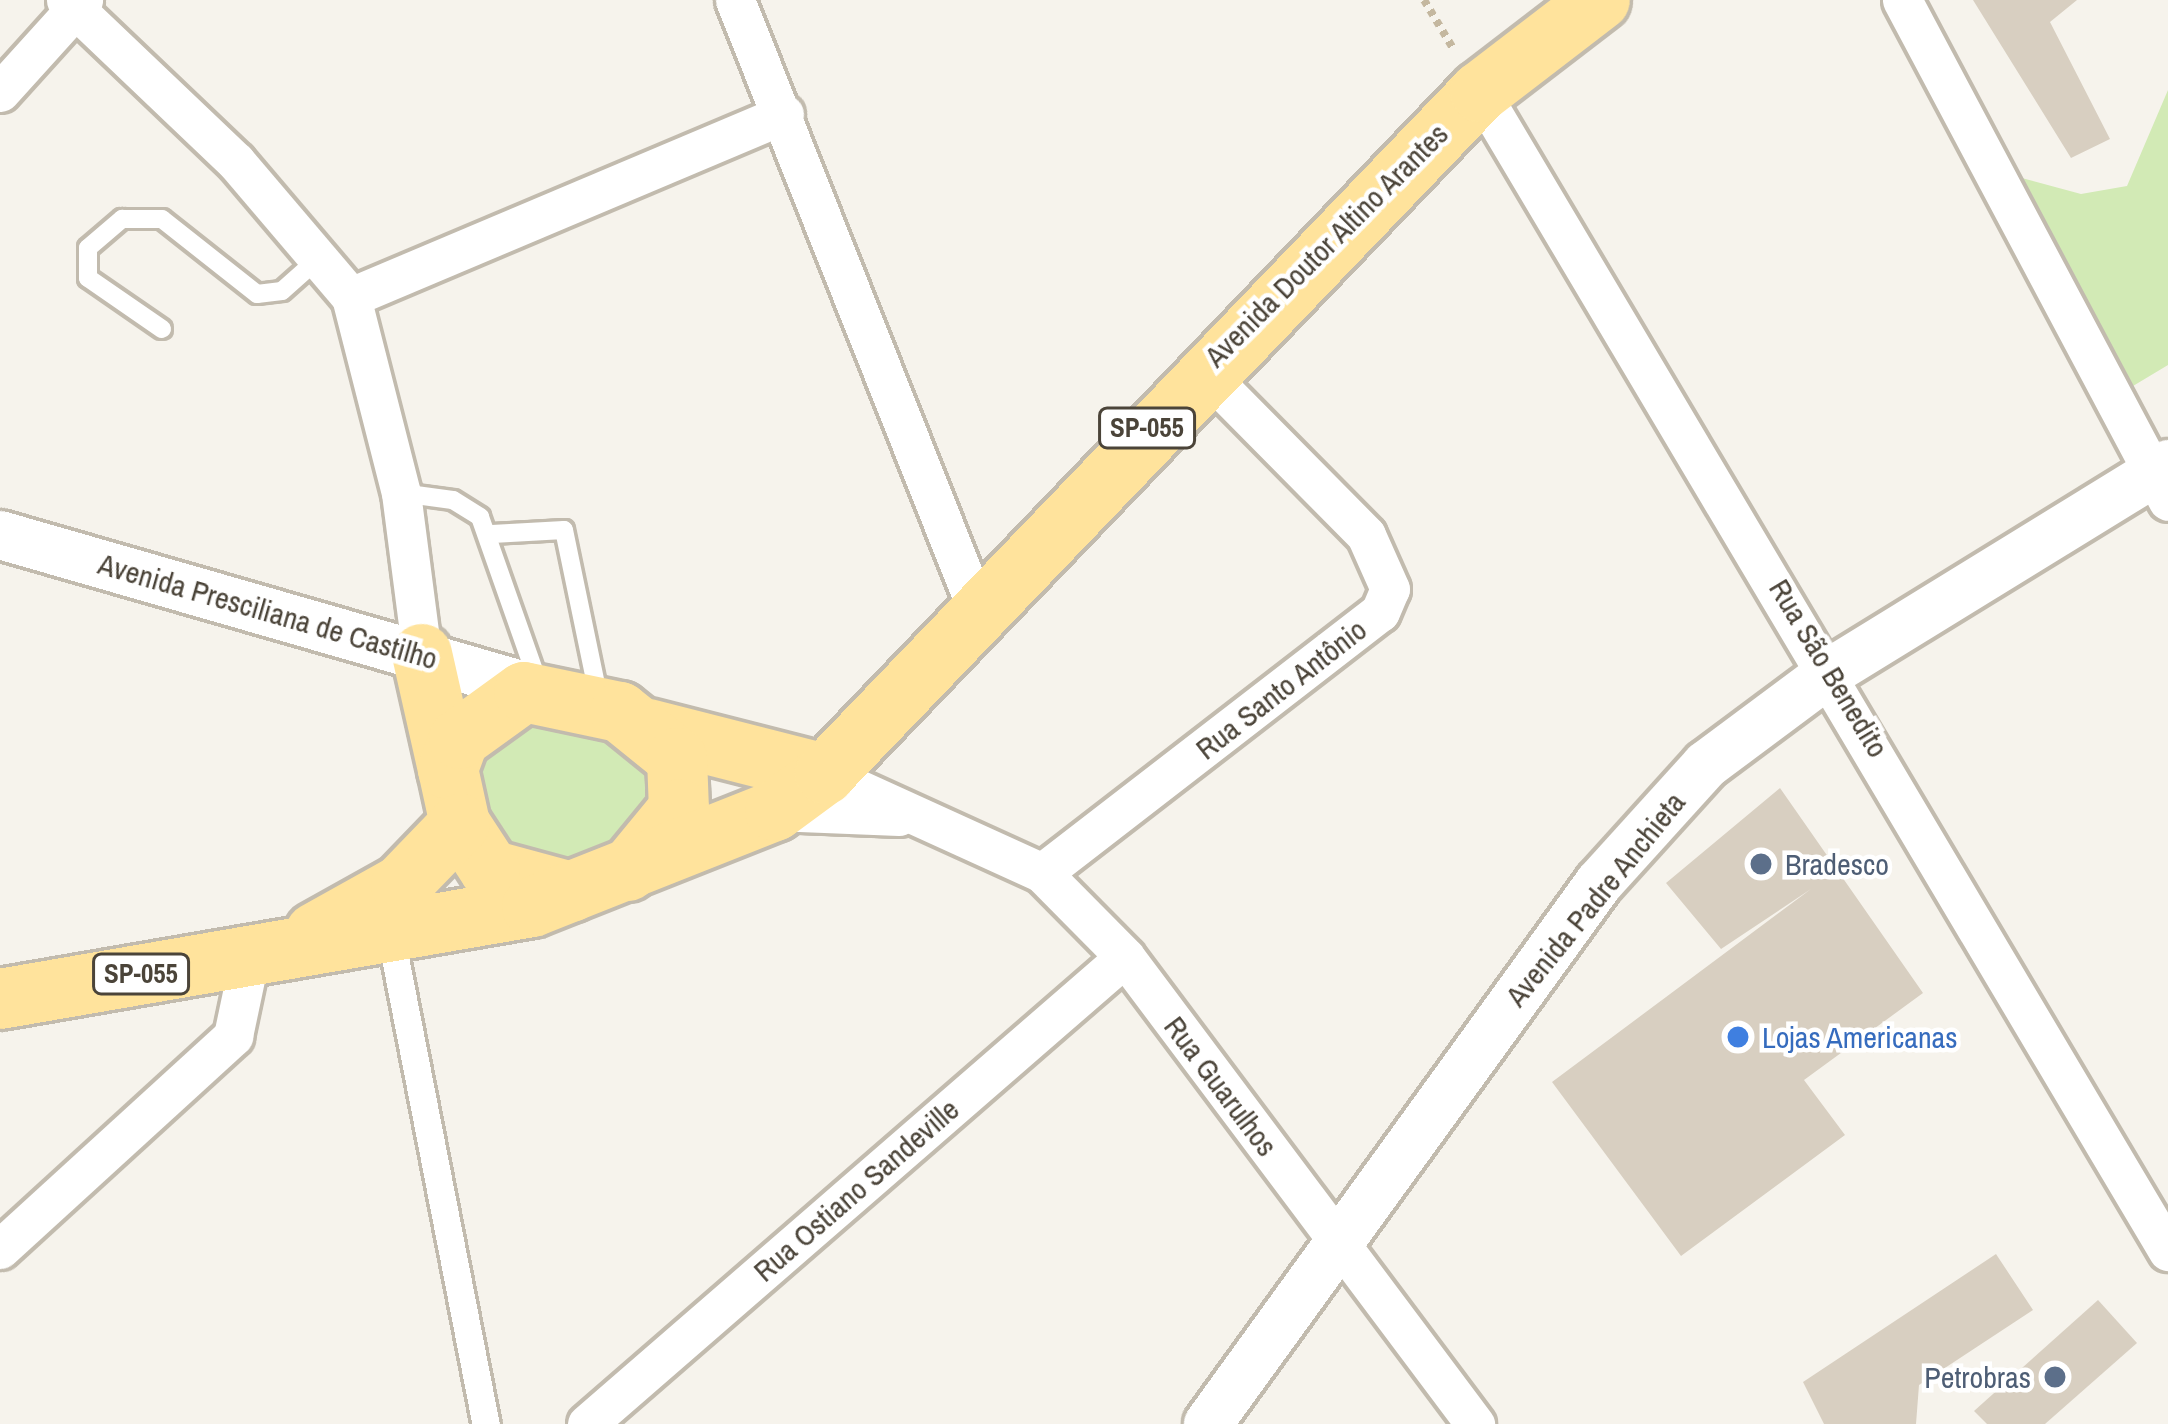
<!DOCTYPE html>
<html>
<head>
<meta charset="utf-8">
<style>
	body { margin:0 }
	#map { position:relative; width:2168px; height:1424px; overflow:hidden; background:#f6f3ec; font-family:"Archivo Narrow",sans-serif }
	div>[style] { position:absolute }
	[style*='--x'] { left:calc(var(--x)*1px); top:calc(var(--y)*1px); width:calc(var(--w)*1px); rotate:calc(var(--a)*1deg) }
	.green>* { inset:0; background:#d2eab5 }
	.building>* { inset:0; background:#d8cfc1 }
	.path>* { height:8px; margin-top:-4px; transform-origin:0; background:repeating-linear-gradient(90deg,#c4b79f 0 6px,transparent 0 12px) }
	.roads { filter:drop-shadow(3px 0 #c2bbae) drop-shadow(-3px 0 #c2bbae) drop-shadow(0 3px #c2bbae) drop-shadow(0 -3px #c2bbae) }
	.service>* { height:18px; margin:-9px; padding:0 9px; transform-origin:9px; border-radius:9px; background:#fff }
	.pedestrian>* { height:27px; margin:-13.5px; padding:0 13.5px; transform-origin:13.5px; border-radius:13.5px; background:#fff }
	.minor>* { height:39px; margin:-19.5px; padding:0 19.5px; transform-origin:19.5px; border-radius:19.5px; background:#fff }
	.tertiary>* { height:48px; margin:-24px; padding:0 24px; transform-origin:24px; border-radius:24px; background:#fff }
	.primary>* { height:60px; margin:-30px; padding:0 30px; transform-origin:30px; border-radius:30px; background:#ffe39c }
	.dots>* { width:33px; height:33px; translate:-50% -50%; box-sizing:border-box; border:6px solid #fff; border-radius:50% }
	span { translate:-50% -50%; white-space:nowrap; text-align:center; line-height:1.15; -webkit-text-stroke:9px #fff; paint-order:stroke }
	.shield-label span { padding:3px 9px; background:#fff; border:3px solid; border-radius:9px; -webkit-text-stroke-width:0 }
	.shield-label { font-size:27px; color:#4b4439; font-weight:700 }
	.street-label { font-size:30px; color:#4b4439 }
	.service-label { font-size:30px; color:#4e5e75 }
	.left { translate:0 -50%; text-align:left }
	.right { translate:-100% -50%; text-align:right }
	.shop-label { font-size:30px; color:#366cbe }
</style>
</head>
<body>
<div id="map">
	<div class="green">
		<i style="clip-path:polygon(2168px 90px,2168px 365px,2133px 386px,2018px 177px,2081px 194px,2127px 186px)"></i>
		<i style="clip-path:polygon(509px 716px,583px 718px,670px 792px,589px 863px,519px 868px,482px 813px,480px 774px,482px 743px)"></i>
	</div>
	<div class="building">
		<i style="clip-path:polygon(1973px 0,2077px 0,2050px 22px,2110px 139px,2071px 158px)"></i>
		<i style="clip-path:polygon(1780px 788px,1923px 993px,1804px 1080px,1845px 1135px,1681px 1256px,1552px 1082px,1811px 889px,1721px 949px,1666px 883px)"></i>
		<i style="clip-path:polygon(1996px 1254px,2033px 1310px,1919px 1385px,1916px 1424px,1824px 1424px,1803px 1382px)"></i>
		<i style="clip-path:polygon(2098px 1300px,2137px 1343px,2045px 1424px,1987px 1424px,1974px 1411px)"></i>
	</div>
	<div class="path">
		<i style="--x:1424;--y:0;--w:58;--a:59"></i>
	</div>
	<div class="roads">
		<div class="service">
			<i style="--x:162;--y:329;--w:90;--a:-145.4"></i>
			<i style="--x:88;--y:278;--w:30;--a:-90"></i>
			<i style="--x:88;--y:248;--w:45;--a:-40.5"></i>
			<i style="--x:122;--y:219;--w:40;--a:0"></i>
			<i style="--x:162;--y:219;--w:121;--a:38.3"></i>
			<i style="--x:257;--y:294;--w:25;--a:-7"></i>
			<i style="--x:282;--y:291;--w:50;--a:-41.7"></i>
			<i style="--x:401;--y:493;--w:52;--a:7.7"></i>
			<i style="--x:453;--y:500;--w:32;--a:32"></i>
			<i style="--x:480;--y:517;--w:178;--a:70.6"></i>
			<i style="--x:492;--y:534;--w:72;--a:-3.2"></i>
			<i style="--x:564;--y:530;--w:173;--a:78.3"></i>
		</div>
		<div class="pedestrian">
			<i style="--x:391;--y:937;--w:496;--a:79"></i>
		</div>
		<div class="minor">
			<i style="--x:66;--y:0;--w:235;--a:43.6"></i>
			<i style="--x:236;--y:162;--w:177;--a:49.6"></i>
			<i style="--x:351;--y:297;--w:202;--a:75.7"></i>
			<i style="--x:401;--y:493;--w:162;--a:82.6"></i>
			<i style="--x:735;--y:0;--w:655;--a:68.33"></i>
			<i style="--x:1902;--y:0;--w:567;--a:62.03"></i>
			<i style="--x:0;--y:92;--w:124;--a:-47.9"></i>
			<i style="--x:1480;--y:92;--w:1348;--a:59.31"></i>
			<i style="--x:351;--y:297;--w:470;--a:-22.9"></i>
			<i style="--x:825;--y:774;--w:239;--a:24.5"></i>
			<i style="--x:1042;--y:873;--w:118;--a:45.3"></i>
			<i style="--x:1125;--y:957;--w:584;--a:53.15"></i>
			<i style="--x:775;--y:811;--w:124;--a:2.3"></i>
			<i style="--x:1042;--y:873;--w:427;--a:-37.7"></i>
			<i style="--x:1380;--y:612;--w:25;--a:-67"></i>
			<i style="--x:1390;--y:589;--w:59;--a:-114"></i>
			<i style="--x:1366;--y:535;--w:233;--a:-134.7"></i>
			<i style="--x:0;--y:1249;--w:316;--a:-42.4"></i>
			<i style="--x:233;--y:1036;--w:83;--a:-78.1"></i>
			<i style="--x:587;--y:1424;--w:712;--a:-40.96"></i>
		</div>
		<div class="tertiary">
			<i style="--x:0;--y:535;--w:557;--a:16.06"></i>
			<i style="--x:1208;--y:1424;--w:668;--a:-54.14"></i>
			<i style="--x:1599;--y:883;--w:159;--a:-47.8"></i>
			<i style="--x:1706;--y:765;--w:157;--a:-36.7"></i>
			<i style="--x:1832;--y:671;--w:395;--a:-31.6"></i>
		</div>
		<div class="primary">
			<i style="--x:422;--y:654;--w:118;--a:77.3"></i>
			<i style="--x:648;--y:729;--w:183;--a:14.3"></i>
			<i style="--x:571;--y:892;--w:84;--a:-164.8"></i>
			<i style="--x:490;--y:870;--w:55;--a:-123.1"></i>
			<i style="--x:460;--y:824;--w:56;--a:-102.3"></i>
			<i style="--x:448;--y:769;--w:32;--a:-70"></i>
			<i style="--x:459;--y:739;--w:80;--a:-35.9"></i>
			<i style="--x:524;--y:692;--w:98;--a:11.8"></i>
			<i style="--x:620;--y:712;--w:73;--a:38.9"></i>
			<i style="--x:677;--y:758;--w:51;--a:87.8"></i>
			<i style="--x:679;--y:809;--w:80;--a:129.4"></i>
			<i style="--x:315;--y:933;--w:98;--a:-29.2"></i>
			<i style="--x:401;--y:885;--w:85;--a:-46"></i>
			<i style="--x:0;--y:999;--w:540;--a:-9.81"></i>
			<i style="--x:532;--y:907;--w:261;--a:-21.6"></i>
			<i style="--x:775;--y:811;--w:62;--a:-36.5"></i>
			<i style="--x:825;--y:774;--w:946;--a:-46.16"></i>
			<i style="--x:1480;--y:92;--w:151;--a:-37.5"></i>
		</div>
	</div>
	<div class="dots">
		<i style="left:1761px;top:864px;background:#5c6f8a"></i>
		<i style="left:1738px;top:1037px;background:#3f7fe0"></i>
		<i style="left:2055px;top:1377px;background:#5c6f8a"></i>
	</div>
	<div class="shield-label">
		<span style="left:1147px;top:428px">SP-055</span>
		<span style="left:141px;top:974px">SP-055</span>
	</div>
	<div class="street-label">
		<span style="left:1326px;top:245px;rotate:-45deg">Avenida Doutor Altino Arantes</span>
		<span style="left:268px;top:611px;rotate:16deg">Avenida Presciliana de Castilho</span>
		<span style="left:1829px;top:668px;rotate:59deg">Rua São Benedito</span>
		<span style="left:1281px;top:689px;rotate:-38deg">Rua Santo Antônio</span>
		<span style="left:1595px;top:899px;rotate:-51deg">Avenida Padre Anchieta</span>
		<span style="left:1221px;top:1086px;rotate:53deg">Rua Guarulhos</span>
		<span style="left:856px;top:1190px;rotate:-41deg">Rua Ostiano Sandeville</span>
	</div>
	<div class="service-label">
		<span class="left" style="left:1785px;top:864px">Bradesco</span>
		<span class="right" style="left:2031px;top:1377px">Petrobras</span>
	</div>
	<div class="shop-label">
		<span class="left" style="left:1762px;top:1037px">Lojas Americanas</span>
	</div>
</div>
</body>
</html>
